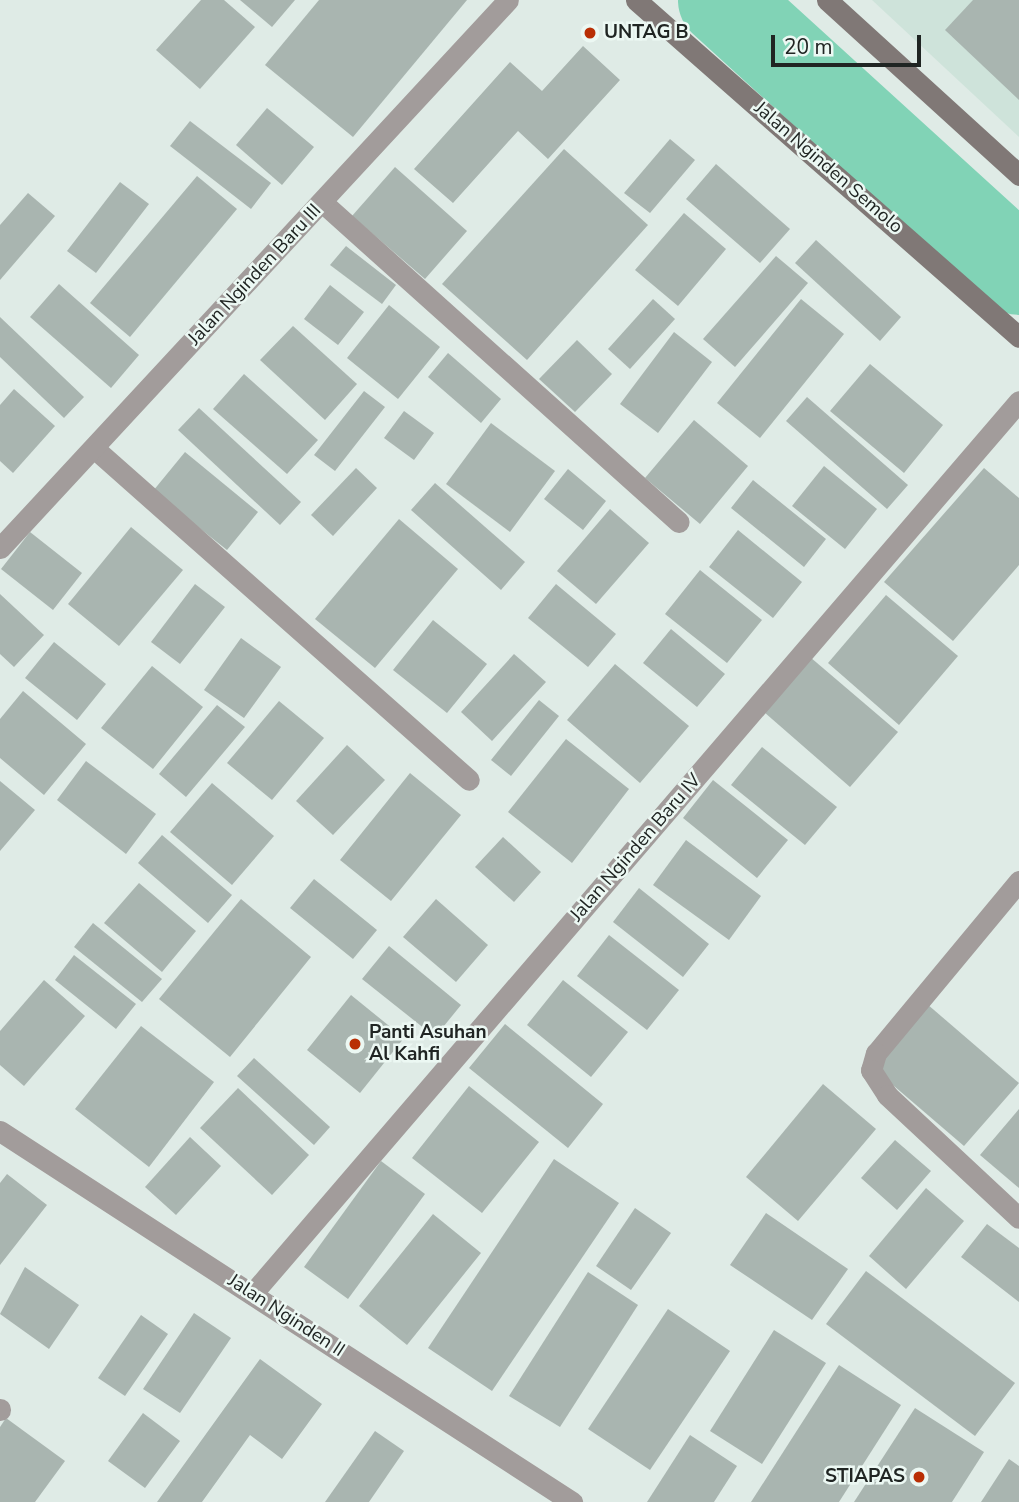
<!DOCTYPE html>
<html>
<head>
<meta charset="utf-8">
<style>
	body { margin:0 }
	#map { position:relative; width:1019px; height:1502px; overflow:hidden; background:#dfebe6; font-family:"Nunito Sans",sans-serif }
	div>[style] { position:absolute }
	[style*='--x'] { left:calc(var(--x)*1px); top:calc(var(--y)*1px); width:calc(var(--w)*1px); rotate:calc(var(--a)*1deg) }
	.built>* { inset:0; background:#cee3da }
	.river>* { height:89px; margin:-44.5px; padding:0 44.5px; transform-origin:44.5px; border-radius:44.5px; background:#81d3b6 }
	.building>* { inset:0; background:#a9b5b0 }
	.street>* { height:21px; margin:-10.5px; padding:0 10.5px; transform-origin:10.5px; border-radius:10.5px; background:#a29c9b }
	.secondary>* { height:21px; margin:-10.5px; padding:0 10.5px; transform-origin:10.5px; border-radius:10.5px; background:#807876 }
	.dots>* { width:19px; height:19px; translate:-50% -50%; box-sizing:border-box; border:4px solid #ecf8f3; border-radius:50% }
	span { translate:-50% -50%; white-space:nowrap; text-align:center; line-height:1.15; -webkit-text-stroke:5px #ecf8f3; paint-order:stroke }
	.poi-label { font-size:19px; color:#202523; font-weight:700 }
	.left { translate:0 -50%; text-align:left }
	.right { translate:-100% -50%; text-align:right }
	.street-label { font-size:19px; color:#202523 }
	.scale { position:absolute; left:771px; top:35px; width:150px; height:32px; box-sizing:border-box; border:4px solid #202523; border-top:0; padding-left:9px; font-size:21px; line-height:24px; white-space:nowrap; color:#202523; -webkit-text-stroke:5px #ecf8f3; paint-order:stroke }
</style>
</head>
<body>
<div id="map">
	<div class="built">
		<i style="clip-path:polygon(872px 0,1019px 0,1019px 137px)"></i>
	</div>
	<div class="river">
		<i style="--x:722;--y:0;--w:401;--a:42.3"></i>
	</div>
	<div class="building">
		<i style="clip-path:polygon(201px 0,224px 0,255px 27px,200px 89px,156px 50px)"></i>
		<i style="clip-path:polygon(240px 0,295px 0,272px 27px)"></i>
		<i style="clip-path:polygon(319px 0,467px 0,353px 137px,265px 65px)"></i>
		<i style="clip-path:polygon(973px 0,1019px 0,1019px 100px,945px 30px)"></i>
		<i style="clip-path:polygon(583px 46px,620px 80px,548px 159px,518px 131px,453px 203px,414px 169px,510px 62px,542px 91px)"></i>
		<i style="clip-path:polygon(267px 108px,314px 147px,282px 185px,236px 145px)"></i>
		<i style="clip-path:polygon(190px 121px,271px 183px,251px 209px,170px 146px)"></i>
		<i style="clip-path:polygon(670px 139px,695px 160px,650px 213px,624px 193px)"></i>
		<i style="clip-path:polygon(564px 149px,648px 225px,527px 360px,442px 284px)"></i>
		<i style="clip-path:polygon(716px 164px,790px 229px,760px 263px,686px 199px)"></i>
		<i style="clip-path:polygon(395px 167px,467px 231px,425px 279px,352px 216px)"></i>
		<i style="clip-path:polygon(197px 176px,237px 209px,130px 337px,90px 303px)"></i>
		<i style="clip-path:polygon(120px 182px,149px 204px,96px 273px,67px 251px)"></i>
		<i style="clip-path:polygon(28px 193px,55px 216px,0 280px,0 225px)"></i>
		<i style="clip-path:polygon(684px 213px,726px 249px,678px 306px,635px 270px)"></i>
		<i style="clip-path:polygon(816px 240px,901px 317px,880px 341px,795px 263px)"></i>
		<i style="clip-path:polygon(346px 246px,396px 285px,382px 304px,330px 265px)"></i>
		<i style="clip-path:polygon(776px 256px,808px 283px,735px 367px,703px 339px)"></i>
		<i style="clip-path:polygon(59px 284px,139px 355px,111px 388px,30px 317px)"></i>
		<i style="clip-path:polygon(330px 285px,364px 312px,338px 345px,304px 319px)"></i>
		<i style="clip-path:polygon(653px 299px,675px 319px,630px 369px,608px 349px)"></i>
		<i style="clip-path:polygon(801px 299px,844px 334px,760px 438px,717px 403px)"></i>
		<i style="clip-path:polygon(389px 305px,440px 347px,398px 399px,347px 358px)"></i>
		<i style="clip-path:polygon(0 317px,84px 397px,64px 418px,0 357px)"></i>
		<i style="clip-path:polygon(293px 326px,357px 384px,325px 420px,260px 360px)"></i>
		<i style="clip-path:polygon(674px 332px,712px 362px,658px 433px,620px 404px)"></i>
		<i style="clip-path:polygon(577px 340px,612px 374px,575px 412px,539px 379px)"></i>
		<i style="clip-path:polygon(448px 353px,501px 399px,481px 423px,428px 377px)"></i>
		<i style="clip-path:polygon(870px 364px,943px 425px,904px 473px,830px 411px)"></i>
		<i style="clip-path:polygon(244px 374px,318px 440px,287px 474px,213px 409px)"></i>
		<i style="clip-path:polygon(14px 389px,55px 426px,13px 473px,0 461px,0 405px)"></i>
		<i style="clip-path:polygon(364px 391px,385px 407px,335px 471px,314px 455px)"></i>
		<i style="clip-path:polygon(807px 397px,908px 485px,887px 509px,786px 421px)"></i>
		<i style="clip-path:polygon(199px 408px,301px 502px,280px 525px,178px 430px)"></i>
		<i style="clip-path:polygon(404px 411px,434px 433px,414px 460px,384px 438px)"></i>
		<i style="clip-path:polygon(694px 420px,748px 466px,700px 524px,645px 478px)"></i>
		<i style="clip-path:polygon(491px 423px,555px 471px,510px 532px,446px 484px)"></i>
		<i style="clip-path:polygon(185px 452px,258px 512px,227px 550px,153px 491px)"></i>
		<i style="clip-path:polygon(824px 466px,877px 509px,845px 549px,792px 506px)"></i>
		<i style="clip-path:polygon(356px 468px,377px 488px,333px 536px,311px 515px)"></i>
		<i style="clip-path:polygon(984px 468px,1019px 498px,1019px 565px,953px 641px,884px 582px)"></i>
		<i style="clip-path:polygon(568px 469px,606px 501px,583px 530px,544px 499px)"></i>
		<i style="clip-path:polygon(753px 480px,826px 539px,804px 567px,731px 508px)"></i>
		<i style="clip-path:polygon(435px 483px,525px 562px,501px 590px,411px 510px)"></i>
		<i style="clip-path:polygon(610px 509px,649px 543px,596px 604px,557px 571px)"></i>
		<i style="clip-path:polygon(399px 519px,458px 569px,375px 668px,315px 619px)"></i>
		<i style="clip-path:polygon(131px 527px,183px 570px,119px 646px,68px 604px)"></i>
		<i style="clip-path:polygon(738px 530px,802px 582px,773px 618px,709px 567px)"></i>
		<i style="clip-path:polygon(30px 532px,82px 573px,53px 610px,1px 569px)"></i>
		<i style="clip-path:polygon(700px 570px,762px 620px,727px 663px,665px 614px)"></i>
		<i style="clip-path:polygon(195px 584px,225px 607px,180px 664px,151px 642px)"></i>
		<i style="clip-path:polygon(556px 584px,616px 634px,588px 667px,528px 618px)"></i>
		<i style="clip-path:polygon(0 594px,44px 635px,14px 667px,0 654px)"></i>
		<i style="clip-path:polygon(886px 595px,958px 656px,899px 725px,828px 663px)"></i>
		<i style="clip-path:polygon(433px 620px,487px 664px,447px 713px,393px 670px)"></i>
		<i style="clip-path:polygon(671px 629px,725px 674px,697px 707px,643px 663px)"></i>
		<i style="clip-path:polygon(241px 638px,281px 667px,244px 718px,204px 690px)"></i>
		<i style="clip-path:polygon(54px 642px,106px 684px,77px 720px,25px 678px)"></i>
		<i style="clip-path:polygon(514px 654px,546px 682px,492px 741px,461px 712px)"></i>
		<i style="clip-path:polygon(810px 657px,898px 732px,850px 787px,764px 712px)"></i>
		<i style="clip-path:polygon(615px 664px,689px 726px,640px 783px,567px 720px)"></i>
		<i style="clip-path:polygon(152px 666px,203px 707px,153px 769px,101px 728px)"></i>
		<i style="clip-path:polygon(23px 691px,86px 744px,44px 795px,0 758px,0 719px)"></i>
		<i style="clip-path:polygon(539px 700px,559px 716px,511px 776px,491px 760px)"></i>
		<i style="clip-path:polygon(279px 701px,324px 738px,272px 800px,227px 763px)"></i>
		<i style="clip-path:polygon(217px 705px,245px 727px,186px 797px,159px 774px)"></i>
		<i style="clip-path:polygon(566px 739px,629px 789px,572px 863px,508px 812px)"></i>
		<i style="clip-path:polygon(347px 745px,385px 780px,333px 835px,296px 801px)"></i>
		<i style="clip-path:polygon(762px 747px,837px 807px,805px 845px,731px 785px)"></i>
		<i style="clip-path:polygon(86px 761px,156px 814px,126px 854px,57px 800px)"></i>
		<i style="clip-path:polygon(410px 773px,461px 815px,391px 901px,340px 860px)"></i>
		<i style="clip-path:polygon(713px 780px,788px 840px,757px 878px,683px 818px)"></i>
		<i style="clip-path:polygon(0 781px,35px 810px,0 851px)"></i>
		<i style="clip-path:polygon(212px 783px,274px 836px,232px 885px,170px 832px)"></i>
		<i style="clip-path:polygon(162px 835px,232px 895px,208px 923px,138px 863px)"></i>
		<i style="clip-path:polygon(503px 837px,541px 872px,514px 902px,475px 867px)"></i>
		<i style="clip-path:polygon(686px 840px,761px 896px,729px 940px,653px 885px)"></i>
		<i style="clip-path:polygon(314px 879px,377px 930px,353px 959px,290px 908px)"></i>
		<i style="clip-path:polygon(139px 883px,196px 931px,162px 972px,104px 923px)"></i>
		<i style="clip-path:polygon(639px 888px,709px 944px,683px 977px,613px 922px)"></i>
		<i style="clip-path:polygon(241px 899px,311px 957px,230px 1057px,159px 999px)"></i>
		<i style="clip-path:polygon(436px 899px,488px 945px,456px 982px,403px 937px)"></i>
		<i style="clip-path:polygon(93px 923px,162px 979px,142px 1002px,74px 947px)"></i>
		<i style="clip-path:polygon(609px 935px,679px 990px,647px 1030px,577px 976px)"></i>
		<i style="clip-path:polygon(389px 946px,461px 1005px,435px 1037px,362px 979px)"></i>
		<i style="clip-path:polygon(74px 955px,136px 1004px,116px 1029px,55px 980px)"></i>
		<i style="clip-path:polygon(44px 980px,85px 1016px,24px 1086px,0 1065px,0 1031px)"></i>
		<i style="clip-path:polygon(563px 980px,628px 1032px,591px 1077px,527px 1025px)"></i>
		<i style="clip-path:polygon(351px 995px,404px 1038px,360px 1093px,307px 1050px)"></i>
		<i style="clip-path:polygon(927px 1004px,1019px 1083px,964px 1146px,873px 1068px)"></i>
		<i style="clip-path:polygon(505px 1024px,603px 1104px,568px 1148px,469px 1068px)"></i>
		<i style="clip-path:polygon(141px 1026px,214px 1082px,149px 1167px,75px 1109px)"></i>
		<i style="clip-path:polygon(254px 1058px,330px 1127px,314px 1145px,237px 1076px)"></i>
		<i style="clip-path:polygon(823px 1084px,876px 1129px,798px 1221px,746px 1177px)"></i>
		<i style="clip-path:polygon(469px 1086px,539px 1142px,482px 1213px,412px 1158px)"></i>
		<i style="clip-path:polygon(238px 1088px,309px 1155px,272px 1195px,200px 1128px)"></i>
		<i style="clip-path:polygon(1019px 1109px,1019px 1188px,980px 1155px)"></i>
		<i style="clip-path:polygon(190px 1137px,221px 1166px,176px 1215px,145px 1187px)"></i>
		<i style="clip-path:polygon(895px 1140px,931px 1171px,897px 1210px,861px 1178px)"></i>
		<i style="clip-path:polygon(554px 1159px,619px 1203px,492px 1391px,428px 1348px)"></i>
		<i style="clip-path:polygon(381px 1161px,425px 1194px,348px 1299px,304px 1267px)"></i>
		<i style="clip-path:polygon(7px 1174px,47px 1205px,0 1265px,0 1183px)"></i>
		<i style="clip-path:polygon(926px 1188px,964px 1221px,906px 1289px,869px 1256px)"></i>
		<i style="clip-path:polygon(635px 1208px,671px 1233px,631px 1290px,596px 1266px)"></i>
		<i style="clip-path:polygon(766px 1213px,848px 1269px,812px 1320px,730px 1265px)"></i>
		<i style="clip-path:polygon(433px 1214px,481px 1253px,407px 1345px,359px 1306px)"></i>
		<i style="clip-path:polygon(987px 1224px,1019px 1248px,1019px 1302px,961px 1257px)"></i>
		<i style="clip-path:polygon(25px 1267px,79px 1305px,49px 1349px,0 1314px)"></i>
		<i style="clip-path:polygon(866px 1271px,1015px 1383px,975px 1436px,826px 1324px)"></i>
		<i style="clip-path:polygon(588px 1272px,638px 1305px,560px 1427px,509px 1396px)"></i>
		<i style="clip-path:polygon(668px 1309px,730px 1351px,650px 1470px,588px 1429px)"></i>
		<i style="clip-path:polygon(194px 1313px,231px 1338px,180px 1413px,143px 1389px)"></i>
		<i style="clip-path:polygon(141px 1315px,168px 1334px,125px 1396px,98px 1378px)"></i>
		<i style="clip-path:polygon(774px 1330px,826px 1363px,762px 1464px,710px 1431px)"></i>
		<i style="clip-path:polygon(260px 1359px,322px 1404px,282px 1459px,250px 1435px,202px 1502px,157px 1502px)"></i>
		<i style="clip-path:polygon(839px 1365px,901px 1405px,839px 1502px,751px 1502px)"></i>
		<i style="clip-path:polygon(915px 1408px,984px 1452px,952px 1502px,854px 1502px)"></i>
		<i style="clip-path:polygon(143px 1413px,180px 1441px,145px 1488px,108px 1461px)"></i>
		<i style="clip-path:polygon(6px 1418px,65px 1461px,35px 1502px,0 1502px,0 1427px)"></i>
		<i style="clip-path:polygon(375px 1431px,404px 1451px,369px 1502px,325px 1502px)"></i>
		<i style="clip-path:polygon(690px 1435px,737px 1466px,714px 1502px,647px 1502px)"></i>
		<i style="clip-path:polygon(1009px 1459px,1019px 1466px,1019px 1502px,981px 1502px)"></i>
	</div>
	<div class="street">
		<i style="--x:322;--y:202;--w:479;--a:41.9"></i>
		<i style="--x:95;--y:449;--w:499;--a:41.5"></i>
		<i style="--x:0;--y:548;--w:747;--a:-47.17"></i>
		<i style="--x:1019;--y:881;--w:224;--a:129.7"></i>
		<i style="--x:876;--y:1053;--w:18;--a:106"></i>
		<i style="--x:871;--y:1070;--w:30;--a:57"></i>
		<i style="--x:887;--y:1095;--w:180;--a:43"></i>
		<i style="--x:0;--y:1131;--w:682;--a:32.97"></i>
		<i style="--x:252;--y:1294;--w:1177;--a:-49.34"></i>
		<i style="--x:0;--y:1409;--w:1;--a:90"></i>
	</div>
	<div class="secondary">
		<i style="--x:636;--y:0;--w:510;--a:41.34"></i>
		<i style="--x:827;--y:0;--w:260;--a:42.3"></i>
	</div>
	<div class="dots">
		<i style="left:590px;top:33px;background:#b92f05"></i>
		<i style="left:355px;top:1044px;background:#b92f05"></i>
		<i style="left:919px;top:1477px;background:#b92f05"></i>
	</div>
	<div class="poi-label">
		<span class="left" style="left:604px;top:33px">UNTAG B</span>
		<span class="left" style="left:369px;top:1044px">Panti Asuhan<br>Al Kahfi</span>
		<span class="right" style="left:905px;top:1477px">STIAPAS</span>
	</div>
	<div class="street-label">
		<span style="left:828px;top:168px;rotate:41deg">Jalan Nginden Semolo</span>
		<span style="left:255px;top:275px;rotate:-47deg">Jalan Nginden Baru III</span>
		<span style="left:636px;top:848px;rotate:-49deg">Jalan Nginden Baru IV</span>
		<span style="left:286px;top:1316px;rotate:33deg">Jalan Nginden II</span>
	</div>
	<div class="scale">20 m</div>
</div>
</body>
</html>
